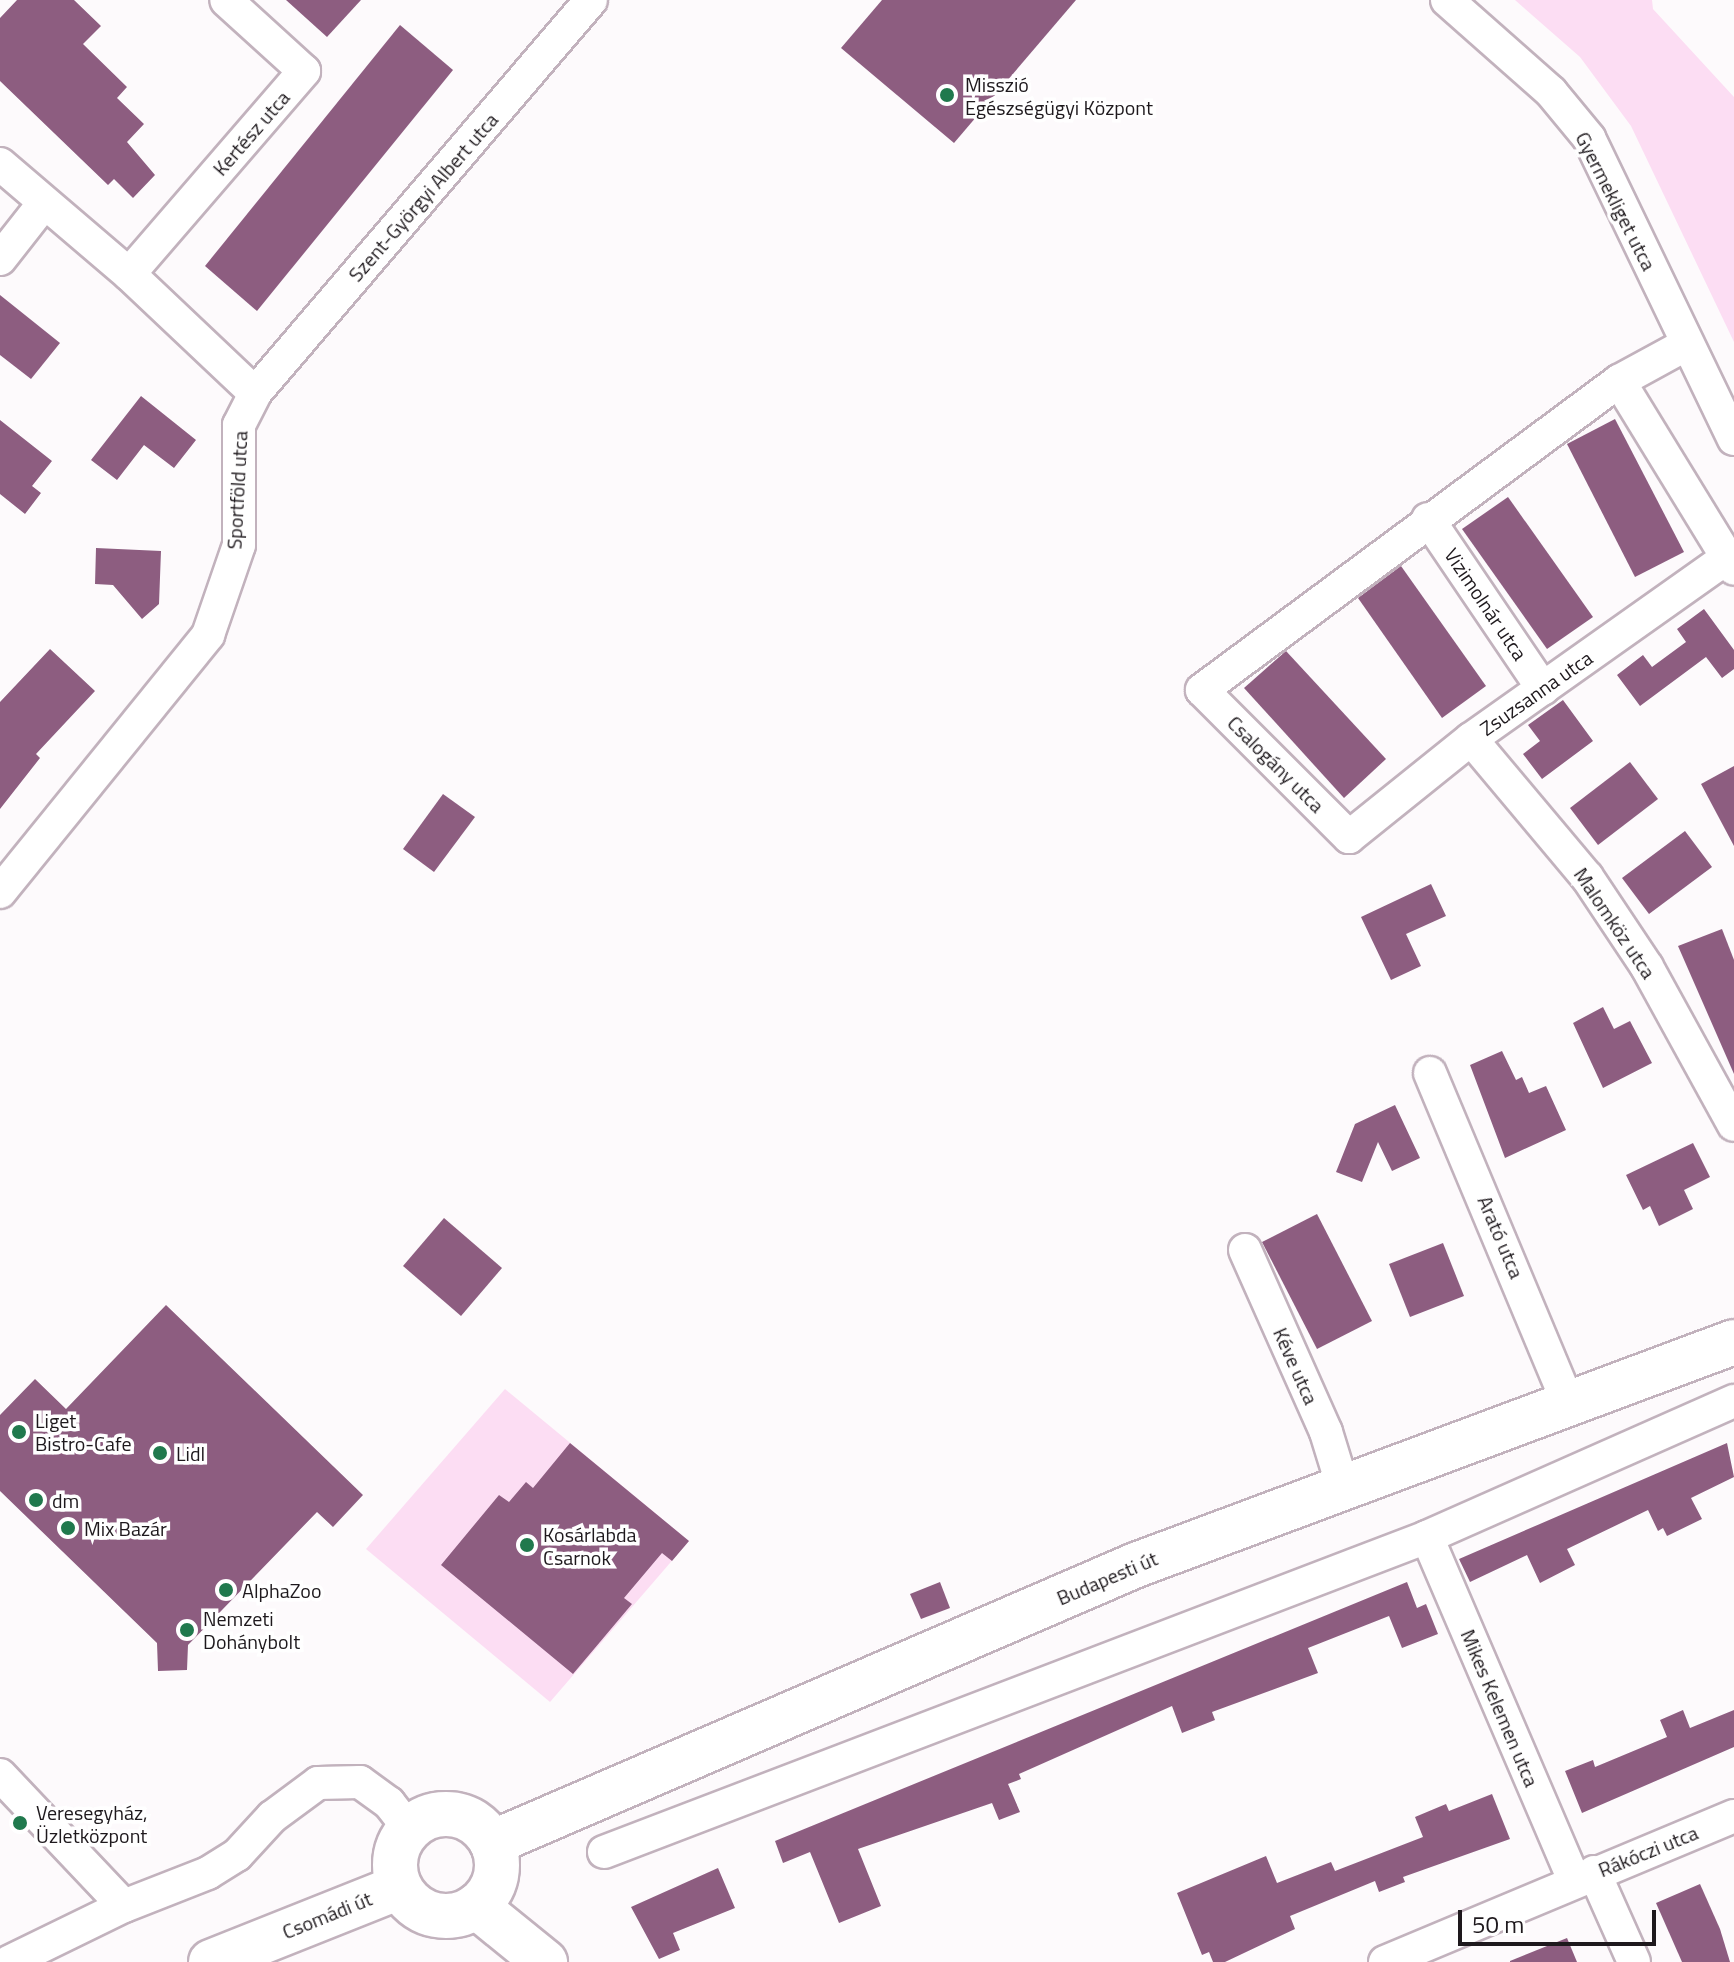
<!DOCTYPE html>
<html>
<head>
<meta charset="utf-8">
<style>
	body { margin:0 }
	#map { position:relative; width:1734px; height:1962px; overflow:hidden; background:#fdfafc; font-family:"Titillium Web",sans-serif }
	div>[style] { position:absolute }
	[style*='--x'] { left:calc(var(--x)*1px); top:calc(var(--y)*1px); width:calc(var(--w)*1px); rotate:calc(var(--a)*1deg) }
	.green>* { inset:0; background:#fcddf3 }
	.building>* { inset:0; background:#8d5d80 }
	.roads { filter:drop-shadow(2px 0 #c2b2bd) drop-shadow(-2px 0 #c2b2bd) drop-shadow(0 2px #c2b2bd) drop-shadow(0 -2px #c2b2bd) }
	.street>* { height:32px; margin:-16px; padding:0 16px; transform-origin:16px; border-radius:16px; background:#fff }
	.secondary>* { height:44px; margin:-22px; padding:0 22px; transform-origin:22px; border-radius:22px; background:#fff }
	.secondary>.ring { margin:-22px; padding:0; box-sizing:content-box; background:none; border:44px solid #fff; border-radius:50% }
	.dots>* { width:22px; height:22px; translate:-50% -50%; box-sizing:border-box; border:4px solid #fff; border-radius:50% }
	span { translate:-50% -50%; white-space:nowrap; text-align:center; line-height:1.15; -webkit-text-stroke:7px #fff; paint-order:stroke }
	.poi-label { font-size:20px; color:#1e191d }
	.left { translate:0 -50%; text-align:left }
	.street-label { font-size:20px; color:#1e191d }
	.scale { position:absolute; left:1458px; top:1910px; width:198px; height:36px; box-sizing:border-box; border:4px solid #1e191d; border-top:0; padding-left:10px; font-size:24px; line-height:28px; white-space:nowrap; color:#1e191d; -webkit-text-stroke:6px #fff; paint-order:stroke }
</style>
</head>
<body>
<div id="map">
	<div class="green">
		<i style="clip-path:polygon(1515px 0,1652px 0,1653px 9px,1734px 97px,1734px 342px,1631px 126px,1580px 57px)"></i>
		<i style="clip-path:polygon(505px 1389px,689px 1541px,550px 1702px,366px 1549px)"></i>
	</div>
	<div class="building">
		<i style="clip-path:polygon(17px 0,74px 0,101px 26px,83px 44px,127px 87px,117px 98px,144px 124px,127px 142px,155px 175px,133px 198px,114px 179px,108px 185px,0 81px,0 18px)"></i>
		<i style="clip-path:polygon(286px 0,361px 0,327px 37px)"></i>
		<i style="clip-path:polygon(882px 0,1076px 0,954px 143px,841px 48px)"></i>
		<i style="clip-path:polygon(400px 25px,453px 70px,257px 311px,205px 266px)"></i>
		<i style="clip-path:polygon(0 295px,60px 343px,31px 379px,0 355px)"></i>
		<i style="clip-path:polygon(141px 396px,196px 440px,174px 468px,144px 445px,117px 480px,91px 460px)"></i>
		<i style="clip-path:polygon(1615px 419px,1684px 552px,1635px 577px,1567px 444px)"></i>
		<i style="clip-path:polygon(0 420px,52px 461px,32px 486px,41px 493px,25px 514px,0 494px)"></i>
		<i style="clip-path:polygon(1508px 497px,1593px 617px,1547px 649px,1462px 529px)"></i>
		<i style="clip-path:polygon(96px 548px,161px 551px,159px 604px,142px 619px,113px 585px,95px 584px)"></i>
		<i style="clip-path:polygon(1401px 566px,1486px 686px,1442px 718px,1358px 598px)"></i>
		<i style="clip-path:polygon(1704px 609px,1734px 650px,1734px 669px,1722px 678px,1706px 657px,1640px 706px,1617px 675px,1643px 655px,1652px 667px,1686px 642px,1677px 629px)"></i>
		<i style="clip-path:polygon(50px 649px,95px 691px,36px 754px,40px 758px,0 809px,0 702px)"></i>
		<i style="clip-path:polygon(1286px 651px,1386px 759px,1344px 798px,1244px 688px)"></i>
		<i style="clip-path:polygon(1563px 700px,1593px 741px,1542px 779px,1523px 754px,1540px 741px,1528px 725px)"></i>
		<i style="clip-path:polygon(1630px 762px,1658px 799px,1598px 845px,1570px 808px)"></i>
		<i style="clip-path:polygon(1734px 766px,1734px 846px,1701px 784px)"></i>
		<i style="clip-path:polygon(443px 794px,475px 817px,434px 872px,403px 849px)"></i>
		<i style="clip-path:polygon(1685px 831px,1712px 867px,1649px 914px,1622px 878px)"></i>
		<i style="clip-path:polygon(1431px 884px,1446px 916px,1406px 934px,1421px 966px,1391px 980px,1361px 917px)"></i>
		<i style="clip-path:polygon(1722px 929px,1734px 960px,1734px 1074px,1678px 946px)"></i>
		<i style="clip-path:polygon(1603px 1007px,1614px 1029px,1630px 1021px,1652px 1063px,1603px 1088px,1573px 1023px)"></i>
		<i style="clip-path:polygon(1502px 1051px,1516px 1080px,1522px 1077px,1529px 1093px,1546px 1086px,1566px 1130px,1505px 1158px,1470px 1065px)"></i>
		<i style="clip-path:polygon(1395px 1105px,1420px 1158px,1392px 1171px,1378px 1142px,1362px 1182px,1336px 1172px,1355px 1124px)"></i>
		<i style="clip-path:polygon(1693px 1143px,1710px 1177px,1684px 1190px,1693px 1209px,1659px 1226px,1650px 1206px,1643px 1210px,1626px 1175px)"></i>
		<i style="clip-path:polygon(1317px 1214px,1372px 1321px,1317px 1349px,1262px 1242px)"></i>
		<i style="clip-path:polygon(444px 1218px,502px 1268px,461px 1316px,403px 1266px)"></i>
		<i style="clip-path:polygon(1443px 1243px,1464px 1296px,1410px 1317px,1389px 1264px)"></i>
		<i style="clip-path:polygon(166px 1305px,363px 1495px,333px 1527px,317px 1512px,188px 1645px,187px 1670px,158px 1671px,157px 1643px,0 1491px,0 1415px,35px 1379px,66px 1409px)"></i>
		<i style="clip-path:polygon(570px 1443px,689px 1541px,672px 1561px,662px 1553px,624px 1598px,632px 1604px,573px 1674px,441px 1565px,499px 1495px,509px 1502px,526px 1482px,533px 1488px)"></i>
		<i style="clip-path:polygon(1727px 1443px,1734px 1477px,1691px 1498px,1702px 1519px,1667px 1536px,1663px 1528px,1658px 1531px,1648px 1510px,1567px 1549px,1575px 1565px,1540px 1583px,1527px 1555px,1470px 1582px,1459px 1559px)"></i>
		<i style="clip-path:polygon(940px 1582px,950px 1608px,921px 1619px,910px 1594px)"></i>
		<i style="clip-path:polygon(1407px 1582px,1417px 1608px,1426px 1604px,1438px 1634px,1402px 1648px,1389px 1616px,1308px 1648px,1318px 1673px,1212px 1712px,1215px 1720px,1182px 1733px,1172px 1706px,1019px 1774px,1021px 1779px,1008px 1784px,1020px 1812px,999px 1820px,992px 1803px,858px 1849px,881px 1906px,839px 1923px,810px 1852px,783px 1863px,775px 1841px)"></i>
		<i style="clip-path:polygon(1683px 1710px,1690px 1728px,1734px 1710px,1734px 1747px,1582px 1813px,1565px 1771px,1593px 1760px,1595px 1767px,1667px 1737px,1660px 1720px)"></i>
		<i style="clip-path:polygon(1492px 1794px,1510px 1839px,1403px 1877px,1405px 1882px,1379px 1892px,1375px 1881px,1290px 1916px,1295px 1929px,1225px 1962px,1213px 1962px,1209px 1952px,1202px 1955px,1177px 1893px,1266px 1856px,1277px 1883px,1331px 1862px,1335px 1871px,1423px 1837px,1415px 1817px,1446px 1804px,1449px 1811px)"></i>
		<i style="clip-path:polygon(718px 1868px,735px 1908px,673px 1933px,680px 1950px,659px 1959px,631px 1907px)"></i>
		<i style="clip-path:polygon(1700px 1884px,1720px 1929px,1730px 1962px,1682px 1962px,1656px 1903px)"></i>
		<i style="clip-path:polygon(1567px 1938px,1577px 1962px,1510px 1962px,1510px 1961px)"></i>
	</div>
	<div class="roads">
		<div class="street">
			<i style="--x:1447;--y:0;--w:139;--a:41.5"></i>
			<i style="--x:1551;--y:92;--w:60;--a:50.4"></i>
			<i style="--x:1589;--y:138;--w:334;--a:64.3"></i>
			<i style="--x:0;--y:164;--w:170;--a:40.5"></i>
			<i style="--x:129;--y:274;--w:173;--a:43.4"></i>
			<i style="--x:0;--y:259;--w:71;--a:-51.8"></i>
			<i style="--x:129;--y:274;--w:268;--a:-49.2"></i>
			<i style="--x:304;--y:71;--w:105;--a:-137.7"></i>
			<i style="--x:1687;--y:344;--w:77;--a:151.4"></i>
			<i style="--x:1619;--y:381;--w:519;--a:143.46"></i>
			<i style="--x:1202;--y:690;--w:208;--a:45"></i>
			<i style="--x:1349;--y:837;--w:156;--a:-38.8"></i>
			<i style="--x:1471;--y:739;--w:315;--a:-35.3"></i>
			<i style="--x:1619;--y:381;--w:220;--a:58.5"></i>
			<i style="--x:1428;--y:519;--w:205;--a:55.9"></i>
			<i style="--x:1471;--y:739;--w:180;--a:50"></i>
			<i style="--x:1587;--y:877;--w:108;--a:56.3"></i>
			<i style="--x:1647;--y:967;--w:180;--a:61.2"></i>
			<i style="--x:0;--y:892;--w:331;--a:-51"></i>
			<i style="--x:208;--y:635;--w:95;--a:-71"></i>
			<i style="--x:239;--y:545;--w:120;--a:-90"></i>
			<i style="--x:239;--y:425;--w:36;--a:-63"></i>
			<i style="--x:255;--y:393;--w:517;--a:-49.47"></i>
			<i style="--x:1430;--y:1073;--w:358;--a:67.3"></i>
			<i style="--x:1245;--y:1250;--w:199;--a:66"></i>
			<i style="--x:1326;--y:1432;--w:54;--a:72.9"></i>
			<i style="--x:1427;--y:1537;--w:373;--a:66.8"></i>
			<i style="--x:0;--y:1775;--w:180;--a:46.6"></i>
			<i style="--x:124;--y:1906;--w:90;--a:-21.4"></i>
			<i style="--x:208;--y:1873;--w:34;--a:-32"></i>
			<i style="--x:237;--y:1855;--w:52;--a:-47.4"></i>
			<i style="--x:272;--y:1817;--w:57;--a:-36.5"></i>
			<i style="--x:318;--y:1783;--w:42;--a:-1.4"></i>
			<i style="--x:360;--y:1782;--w:36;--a:36"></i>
			<i style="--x:389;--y:1803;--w:33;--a:52"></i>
			<i style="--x:604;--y:1852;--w:881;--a:-20.94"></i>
			<i style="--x:1427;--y:1537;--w:336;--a:-23.9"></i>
			<i style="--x:1594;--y:1872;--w:98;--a:66"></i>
			<i style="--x:9;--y:1962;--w:128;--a:-26"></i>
			<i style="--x:1385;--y:1962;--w:378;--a:-22.7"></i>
		</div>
		<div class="secondary">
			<i class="ring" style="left:395px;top:1814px;width:58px;height:58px"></i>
			<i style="--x:492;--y:1843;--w:701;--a:-23.35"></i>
			<i style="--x:1136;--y:1565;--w:638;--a:-20.45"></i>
			<i style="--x:476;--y:1906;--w:89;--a:39.1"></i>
			<i style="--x:211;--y:1962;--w:202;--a:-21.7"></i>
		</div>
	</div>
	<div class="dots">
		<i style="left:947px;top:95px;background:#20794d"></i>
		<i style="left:19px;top:1432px;background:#20794d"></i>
		<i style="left:160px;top:1453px;background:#20794d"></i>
		<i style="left:36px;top:1500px;background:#20794d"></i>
		<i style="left:68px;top:1528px;background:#20794d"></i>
		<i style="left:527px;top:1545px;background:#20794d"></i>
		<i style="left:226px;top:1590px;background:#20794d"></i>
		<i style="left:187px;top:1630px;background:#20794d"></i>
		<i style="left:20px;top:1823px;background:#20794d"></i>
	</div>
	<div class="poi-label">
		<span class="left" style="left:965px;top:96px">Misszió<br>Egészségügyi Központ</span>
		<span class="left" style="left:35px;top:1432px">Liget<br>Bistro-Cafe</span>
		<span class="left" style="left:176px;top:1453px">Lidl</span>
		<span class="left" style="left:52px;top:1500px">dm</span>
		<span class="left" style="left:84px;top:1528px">Mix Bazár</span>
		<span class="left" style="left:543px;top:1546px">Kosárlabda<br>Csarnok</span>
		<span class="left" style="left:242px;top:1590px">AlphaZoo</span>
		<span class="left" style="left:203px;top:1630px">Nemzeti<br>Dohánybolt</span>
		<span class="left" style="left:36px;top:1824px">Veresegyház,<br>Üzletközpont</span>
	</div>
	<div class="street-label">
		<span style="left:251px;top:133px;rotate:-49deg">Kertész utca</span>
		<span style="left:423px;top:197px;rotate:-49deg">Szent-Györgyi Albert utca</span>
		<span style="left:1616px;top:201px;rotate:63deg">Gyermekliget utca</span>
		<span style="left:237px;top:490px;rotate:-87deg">Sportföld utca</span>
		<span style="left:1486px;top:604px;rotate:56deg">Vizimolnár utca</span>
		<span style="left:1536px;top:693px;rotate:-35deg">Zsuzsanna utca</span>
		<span style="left:1276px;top:764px;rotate:45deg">Csalogány utca</span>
		<span style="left:1615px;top:923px;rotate:56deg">Malomköz utca</span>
		<span style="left:1501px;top:1237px;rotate:67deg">Arató utca</span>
		<span style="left:1296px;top:1366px;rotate:66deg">Kéve utca</span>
		<span style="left:1107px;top:1578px;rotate:-23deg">Budapesti út</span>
		<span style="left:1500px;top:1708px;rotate:67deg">Mikes Kelemen utca</span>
		<span style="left:1648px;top:1851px;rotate:-22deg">Rákóczi utca</span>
		<span style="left:327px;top:1915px;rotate:-22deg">Csomádi út</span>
	</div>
	<div class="scale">50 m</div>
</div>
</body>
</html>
